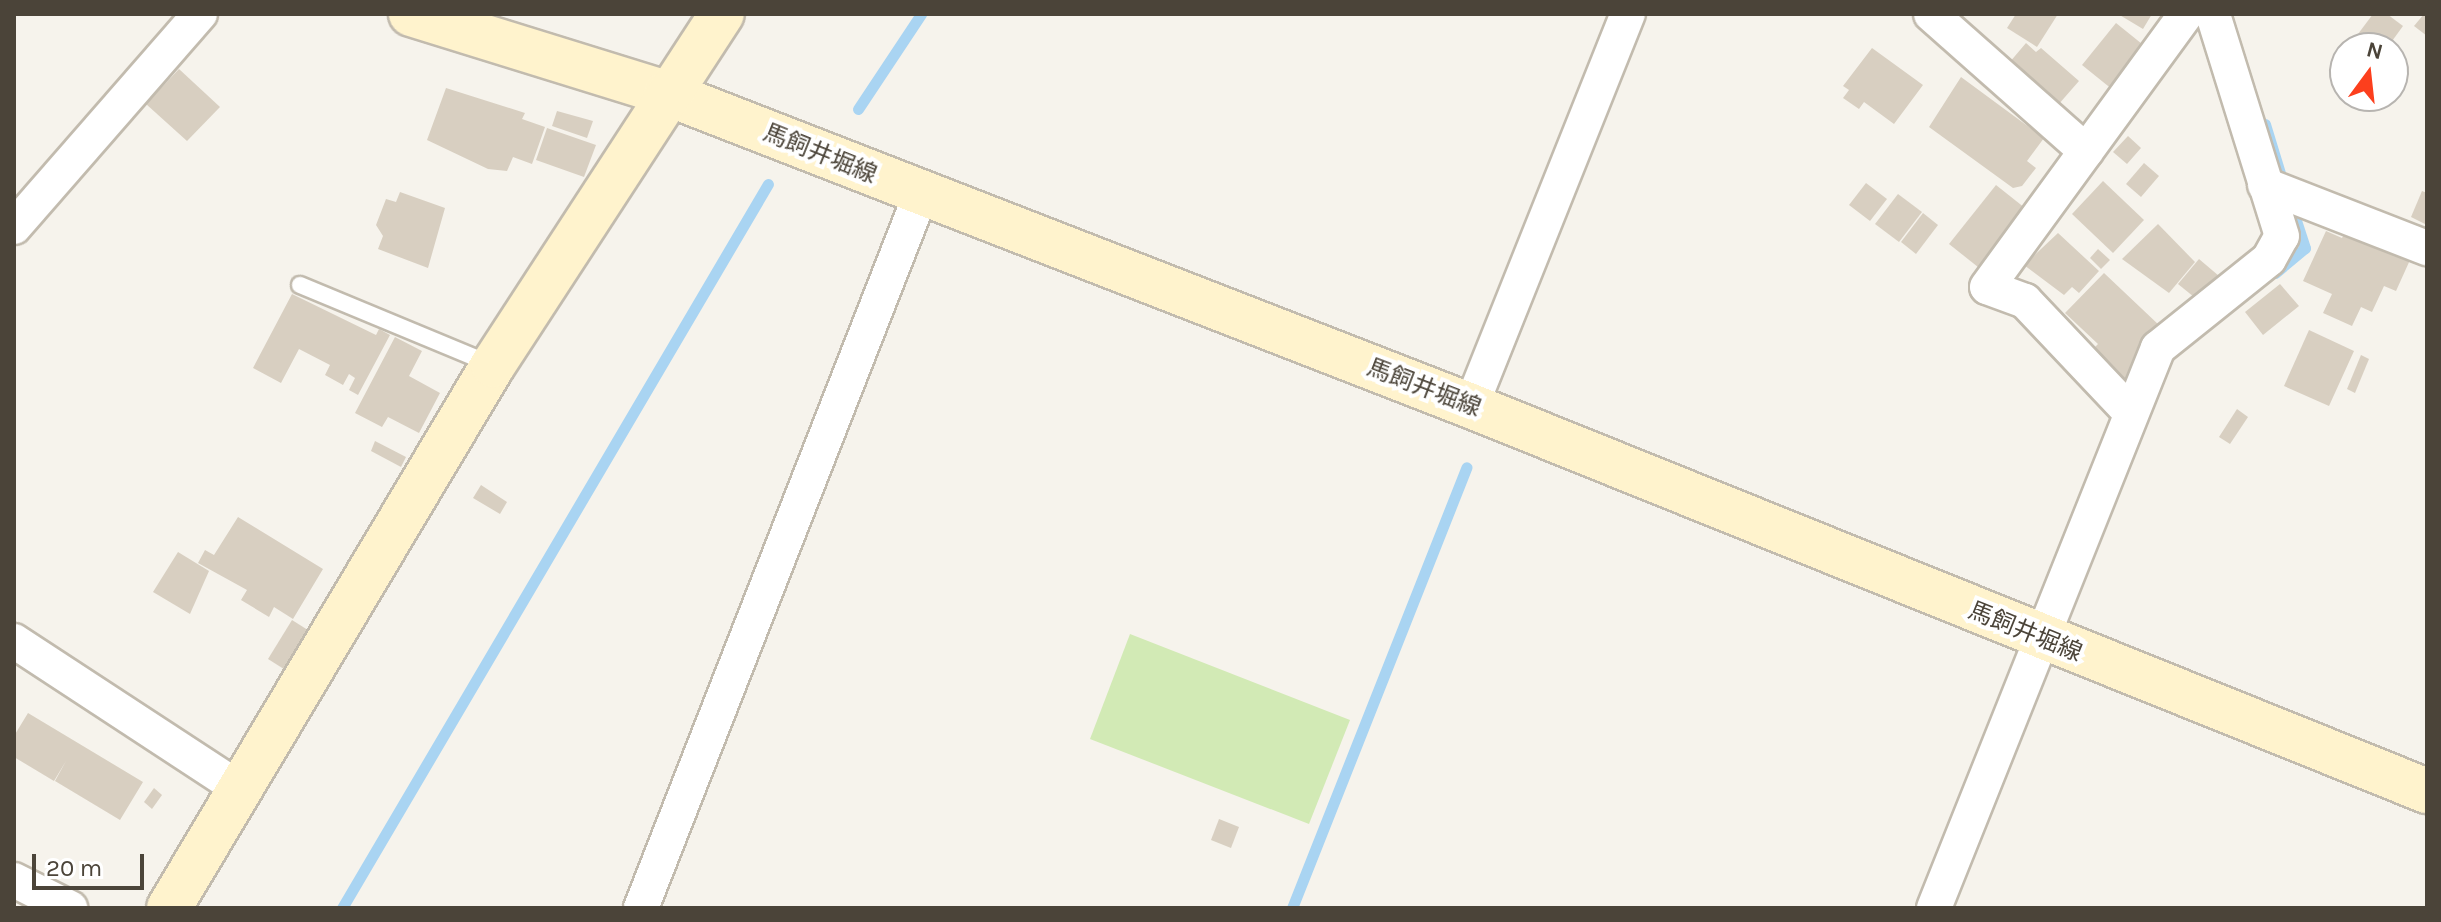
<!DOCTYPE html>
<html>
<head>
<meta charset="utf-8">
<style>
	body { margin:0 }
	#map { position:relative; width:2441px; height:922px; overflow:hidden; background:#f6f3ec; font-family:Karla,"Noto Sans JP",sans-serif }
	div>[style] { position:absolute }
	[style*='--x'] { left:calc(var(--x)*1px); top:calc(var(--y)*1px); width:calc(var(--w)*1px); rotate:calc(var(--a)*1deg) }
	.green>* { inset:0; background:#d2eab5 }
	.stream>* { height:11px; margin:-5.5px; padding:0 5.5px; transform-origin:5.5px; border-radius:5.5px; background:#a9d4f2 }
	.building>* { inset:0; background:#d8cfc1 }
	.roads { filter:drop-shadow(2px 0 #c2bbae) drop-shadow(-2px 0 #c2bbae) drop-shadow(0 2px #c2bbae) drop-shadow(0 -2px #c2bbae) }
	.lane>* { height:16px; margin:-8px; padding:0 8px; transform-origin:8px; border-radius:8px; background:#fff }
	.street>* { height:34px; margin:-17px; padding:0 17px; transform-origin:17px; border-radius:17px; background:#fff }
	.secondary>* { height:44px; margin:-22px; padding:0 22px; transform-origin:22px; border-radius:22px; background:#fff3cd }
	span { translate:-50% -50%; white-space:nowrap; text-align:center; line-height:1.15; -webkit-text-stroke:8px #fff; paint-order:stroke }
	.street-label { font-size:24px; color:#4b4439 }
	.frame { position:absolute; inset:0; border:16px solid #4b4439; pointer-events:none }
	.north { position:absolute; left:2329px; top:32px; width:80px; height:80px; box-sizing:border-box; background:#fff; border:2px solid #b7b4b0; border-radius:50%; rotate:15deg; font-size:22px; font-weight:700; line-height:32px; text-align:center; color:#4b4439 }
	.north::after { content:''; display:block; margin:auto; width:28px; height:36px; background:#fc3f1d; clip-path:polygon(50% 0,100% 100%,50% 72%,0 100%) }
	.scale { position:absolute; left:32px; top:854px; width:112px; height:36px; box-sizing:border-box; border:4px solid #4b4439; border-top:0; padding-left:10px; font-size:24px; line-height:28px; white-space:nowrap; color:#4b4439; -webkit-text-stroke:6px #fff; paint-order:stroke }
</style>
</head>
<body>
<div id="map">
	<div class="green">
		<i style="clip-path:polygon(1130px 634px,1350px 720px,1309px 824px,1090px 739px)"></i>
	</div>
	<div class="stream">
		<i style="--x:858;--y:109;--w:114;--a:-56.4"></i>
		<i style="--x:2265;--y:124;--w:51;--a:73"></i>
		<i style="--x:2275;--y:273;--w:39;--a:-40"></i>
		<i style="--x:2305;--y:248;--w:39;--a:-108"></i>
		<i style="--x:342;--y:908;--w:840;--a:-59.53"></i>
		<i style="--x:1292;--y:908;--w:474;--a:-68.4"></i>
	</div>
	<div class="building">
		<i style="clip-path:polygon(2016px 14px,2058px 14px,2037px 47px,2007px 28px)"></i>
		<i style="clip-path:polygon(2118px 14px,2152px 14px,2143px 29px)"></i>
		<i style="clip-path:polygon(2373px 14px,2387px 14px,2403px 26px,2387px 48px,2358px 34px)"></i>
		<i style="clip-path:polygon(2424px 14px,2427px 14px,2427px 36px,2414px 26px)"></i>
		<i style="clip-path:polygon(2116px 23px,2147px 48px,2113px 90px,2082px 65px)"></i>
		<i style="clip-path:polygon(2026px 43px,2036px 52px,2041px 48px,2079px 81px,2058px 105px,2009px 63px)"></i>
		<i style="clip-path:polygon(1872px 48px,1923px 85px,1894px 124px,1864px 102px,1859px 109px,1843px 98px,1849px 90px,1843px 86px)"></i>
		<i style="clip-path:polygon(179px 69px,220px 107px,187px 141px,146px 104px)"></i>
		<i style="clip-path:polygon(1961px 77px,2044px 138px,2027px 161px,2036px 168px,2022px 186px,2013px 188px,1929px 127px)"></i>
		<i style="clip-path:polygon(446px 88px,525px 113px,522px 119px,545px 127px,532px 164px,513px 157px,507px 171px,488px 169px,427px 140px)"></i>
		<i style="clip-path:polygon(557px 111px,593px 121px,587px 138px,552px 126px)"></i>
		<i style="clip-path:polygon(547px 128px,596px 145px,584px 177px,536px 160px)"></i>
		<i style="clip-path:polygon(2128px 136px,2141px 148px,2127px 164px,2113px 152px)"></i>
		<i style="clip-path:polygon(2144px 163px,2159px 176px,2141px 197px,2126px 184px)"></i>
		<i style="clip-path:polygon(2103px 181px,2144px 220px,2113px 253px,2072px 214px)"></i>
		<i style="clip-path:polygon(1866px 183px,1887px 199px,1870px 221px,1849px 205px)"></i>
		<i style="clip-path:polygon(1996px 185px,2030px 212px,1983px 271px,1949px 244px)"></i>
		<i style="clip-path:polygon(2422px 191px,2427px 193px,2427px 225px,2411px 217px)"></i>
		<i style="clip-path:polygon(400px 192px,445px 208px,428px 268px,378px 249px,383px 236px,376px 225px,386px 199px,396px 202px)"></i>
		<i style="clip-path:polygon(1898px 194px,1922px 212px,1899px 242px,1875px 224px)"></i>
		<i style="clip-path:polygon(1923px 213px,1938px 225px,1916px 254px,1901px 242px)"></i>
		<i style="clip-path:polygon(2158px 224px,2195px 262px,2169px 293px,2122px 259px)"></i>
		<i style="clip-path:polygon(2326px 231px,2342px 238px,2345px 232px,2410px 260px,2396px 291px,2384px 286px,2372px 312px,2361px 307px,2352px 326px,2323px 313px,2332px 294px,2303px 281px)"></i>
		<i style="clip-path:polygon(2058px 233px,2099px 271px,2079px 293px,2072px 287px,2064px 295px,2024px 265px)"></i>
		<i style="clip-path:polygon(2098px 249px,2110px 260px,2101px 269px,2090px 258px)"></i>
		<i style="clip-path:polygon(2199px 259px,2219px 276px,2194px 297px,2178px 284px)"></i>
		<i style="clip-path:polygon(2104px 273px,2160px 326px,2137px 349px,2124px 385px,2103px 370px,2108px 364px,2093px 349px,2098px 344px,2065px 313px)"></i>
		<i style="clip-path:polygon(2280px 284px,2299px 306px,2263px 335px,2245px 312px)"></i>
		<i style="clip-path:polygon(292px 294px,376px 335px,379px 329px,390px 335px,358px 395px,349px 390px,355px 378px,349px 374px,343px 385px,325px 375px,330px 365px,299px 349px,281px 383px,253px 368px)"></i>
		<i style="clip-path:polygon(2309px 330px,2354px 351px,2329px 406px,2284px 386px)"></i>
		<i style="clip-path:polygon(395px 337px,422px 351px,409px 376px,440px 393px,419px 433px,388px 417px,382px 427px,355px 413px)"></i>
		<i style="clip-path:polygon(2361px 355px,2369px 359px,2355px 393px,2347px 389px)"></i>
		<i style="clip-path:polygon(2237px 409px,2248px 417px,2230px 444px,2219px 437px)"></i>
		<i style="clip-path:polygon(375px 441px,406px 457px,401px 467px,371px 451px)"></i>
		<i style="clip-path:polygon(481px 485px,507px 502px,500px 514px,473px 498px)"></i>
		<i style="clip-path:polygon(238px 517px,323px 569px,293px 619px,274px 607px,269px 617px,241px 600px,247px 590px,198px 563px,205px 550px,214px 555px)"></i>
		<i style="clip-path:polygon(178px 552px,209px 571px,190px 614px,153px 592px)"></i>
		<i style="clip-path:polygon(292px 620px,311px 632px,287px 671px,268px 659px)"></i>
		<i style="clip-path:polygon(28px 713px,143px 782px,120px 820px,55px 781px,66px 761px,54px 781px,14px 757px,14px 736px)"></i>
		<i style="clip-path:polygon(154px 788px,162px 795px,152px 809px,144px 802px)"></i>
		<i style="clip-path:polygon(1219px 819px,1239px 827px,1231px 848px,1211px 840px)"></i>
	</div>
	<div class="roads">
		<div class="lane">
			<i style="--x:300;--y:285;--w:207;--a:22.5"></i>
		</div>
		<div class="street">
			<i style="--x:1931;--y:14;--w:207;--a:41.5"></i>
			<i style="--x:2265;--y:185;--w:174;--a:21.3"></i>
			<i style="--x:14;--y:227;--w:283;--a:-48.9"></i>
			<i style="--x:1471;--y:406;--w:422;--a:-68.2"></i>
			<i style="--x:2130;--y:412;--w:153;--a:-133.4"></i>
			<i style="--x:2025;--y:301;--w:40;--a:-159.8"></i>
			<i style="--x:1987;--y:287;--w:338;--a:-53.9"></i>
			<i style="--x:14;--y:641;--w:270;--a:33.2"></i>
			<i style="--x:14;--y:880;--w:63;--a:26.6"></i>
			<i style="--x:641;--y:908;--w:767;--a:-68.59"></i>
			<i style="--x:1934;--y:908;--w:603;--a:-68.2"></i>
			<i style="--x:2158;--y:348;--w:142;--a:-38.7"></i>
			<i style="--x:2269;--y:259;--w:26;--a:-61"></i>
			<i style="--x:2282;--y:236;--w:232;--a:-107.3"></i>
		</div>
		<div class="secondary">
			<i style="--x:411;--y:14;--w:267;--a:17.2"></i>
			<i style="--x:666;--y:93;--w:864;--a:21.25"></i>
			<i style="--x:1471;--y:406;--w:1031;--a:21.94"></i>
			<i style="--x:169;--y:908;--w:632;--a:-59.18"></i>
			<i style="--x:493;--y:365;--w:419;--a:-56.9"></i>
		</div>
	</div>
	<div class="street-label">
		<span style="left:820px;top:154px;rotate:22deg">馬飼井堀線</span>
		<span style="left:1424px;top:388px;rotate:21deg">馬飼井堀線</span>
		<span style="left:2025px;top:632px;rotate:22deg">馬飼井堀線</span>
	</div>
	<div class="frame"></div>
	<div class="north">N</div>
	<div class="scale">20 m</div>
</div>
</body>
</html>
